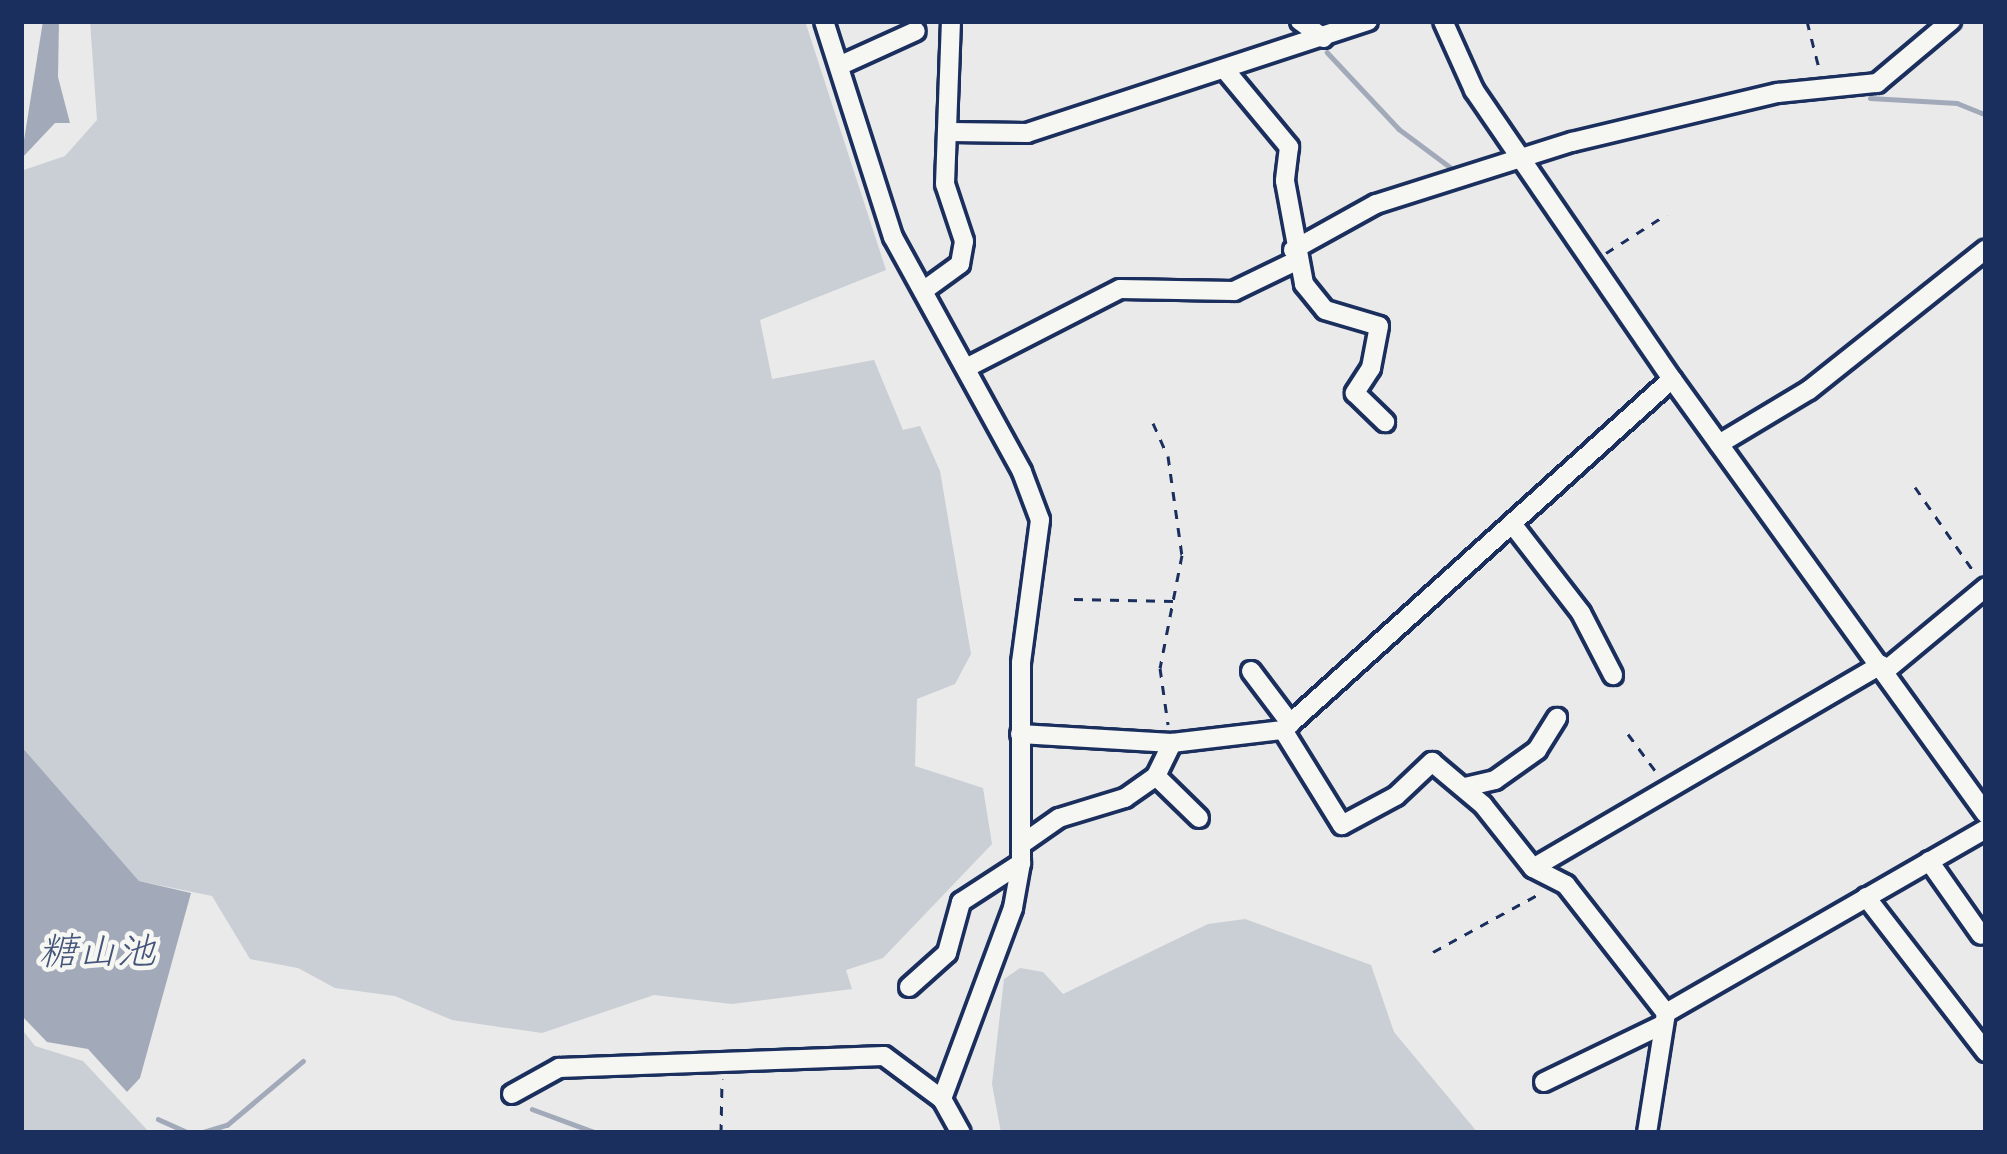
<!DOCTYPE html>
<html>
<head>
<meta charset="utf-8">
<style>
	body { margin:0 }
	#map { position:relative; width:2007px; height:1154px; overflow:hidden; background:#e9eae9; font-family:"Shantell Sans","Klee One",sans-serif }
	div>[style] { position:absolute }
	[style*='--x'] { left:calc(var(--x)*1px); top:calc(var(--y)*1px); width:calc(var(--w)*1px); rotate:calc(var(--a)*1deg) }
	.green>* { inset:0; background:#caced5 }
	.water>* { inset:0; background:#a2aaba }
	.stream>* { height:4.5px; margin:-2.25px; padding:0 2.25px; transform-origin:2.25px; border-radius:2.25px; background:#a2aaba }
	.path>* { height:3px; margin-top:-1.5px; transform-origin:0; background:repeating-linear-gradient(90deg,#1b2f5e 0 9px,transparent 0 18px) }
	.roads { filter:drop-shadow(3px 0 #1b2f5e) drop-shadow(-3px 0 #1b2f5e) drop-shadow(0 3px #1b2f5e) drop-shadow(0 -3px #1b2f5e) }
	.minor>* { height:18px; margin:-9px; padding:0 9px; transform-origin:9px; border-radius:9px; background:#f6f6f2 }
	span { translate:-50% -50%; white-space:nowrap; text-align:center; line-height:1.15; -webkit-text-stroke:9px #f6f6f2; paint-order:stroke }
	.water-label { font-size:39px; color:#44547a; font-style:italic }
	.frame { position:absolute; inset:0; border:24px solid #1b2f5e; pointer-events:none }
</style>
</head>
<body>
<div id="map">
	<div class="green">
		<i style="clip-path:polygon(90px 21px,805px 21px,886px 270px,760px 320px,772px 379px,874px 360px,903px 430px,920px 426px,940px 471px,971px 654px,955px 684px,917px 699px,915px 766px,983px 788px,992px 844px,883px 958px,846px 970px,852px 989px,732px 1004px,654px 995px,542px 1033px,452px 1020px,395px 996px,335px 988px,298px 968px,250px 959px,212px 896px,139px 881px,21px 746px,21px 171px,65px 156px,97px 120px)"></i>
		<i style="clip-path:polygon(1245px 919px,1371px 965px,1394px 1032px,1478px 1133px,1001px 1133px,992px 1084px,1004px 979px,1020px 968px,1043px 972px,1063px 994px,1208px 924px)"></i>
		<i style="clip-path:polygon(21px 1028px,35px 1046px,83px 1061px,150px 1133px,21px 1133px)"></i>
	</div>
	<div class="water">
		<i style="clip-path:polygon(43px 21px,59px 21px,58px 77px,70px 123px,55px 123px,21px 159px)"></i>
		<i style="clip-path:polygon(21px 746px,139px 881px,191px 893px,140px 1078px,127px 1092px,88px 1049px,47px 1042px,21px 1015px)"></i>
	</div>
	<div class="stream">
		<i style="--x:1327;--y:52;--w:105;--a:46.9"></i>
		<i style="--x:1399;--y:129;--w:69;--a:36.7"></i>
		<i style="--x:1870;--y:98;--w:87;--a:3.3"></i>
		<i style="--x:1957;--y:103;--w:31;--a:22"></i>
		<i style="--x:532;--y:1109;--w:69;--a:20.3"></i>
		<i style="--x:158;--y:1119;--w:35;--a:24"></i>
		<i style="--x:200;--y:1133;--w:28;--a:-17"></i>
		<i style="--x:227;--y:1125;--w:99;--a:-40.1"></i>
	</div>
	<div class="path">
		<i style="--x:1807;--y:21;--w:53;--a:75.7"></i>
		<i style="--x:1606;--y:253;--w:72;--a:-32.6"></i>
		<i style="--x:1153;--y:423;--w:36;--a:66"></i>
		<i style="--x:1168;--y:456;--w:100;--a:82"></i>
		<i style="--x:1182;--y:555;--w:115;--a:101"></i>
		<i style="--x:1160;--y:668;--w:57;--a:81.9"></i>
		<i style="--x:1915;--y:487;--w:103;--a:55.2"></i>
		<i style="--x:1074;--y:599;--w:100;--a:1.1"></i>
		<i style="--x:1628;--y:734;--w:49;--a:53.4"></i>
		<i style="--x:1433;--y:952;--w:121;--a:-28.7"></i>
		<i style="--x:721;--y:1133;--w:54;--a:-88.9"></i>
	</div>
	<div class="roads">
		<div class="minor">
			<i style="--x:824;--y:21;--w:227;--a:72.3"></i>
			<i style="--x:893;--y:237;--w:268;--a:61.2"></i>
			<i style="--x:1022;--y:472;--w:51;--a:69.4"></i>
			<i style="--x:1040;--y:520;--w:144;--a:97.6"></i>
			<i style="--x:1021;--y:663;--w:200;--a:90"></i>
			<i style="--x:1021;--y:863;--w:46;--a:100.1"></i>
			<i style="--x:1013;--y:908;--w:204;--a:110.4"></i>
			<i style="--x:1300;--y:21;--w:29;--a:36"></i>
			<i style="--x:1443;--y:21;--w:76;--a:65.8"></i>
			<i style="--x:1474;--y:90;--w:350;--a:55.6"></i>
			<i style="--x:1672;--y:379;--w:536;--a:54.18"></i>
			<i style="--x:841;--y:65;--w:82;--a:-24.4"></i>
			<i style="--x:1226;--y:71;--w:99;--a:50.3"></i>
			<i style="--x:1289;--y:147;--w:34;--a:97"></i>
			<i style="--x:1285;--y:181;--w:105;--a:79.5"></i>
			<i style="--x:1304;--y:284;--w:33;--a:51"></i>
			<i style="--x:1325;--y:310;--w:56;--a:16.5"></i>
			<i style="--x:1379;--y:326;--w:43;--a:100.8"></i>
			<i style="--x:1371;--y:368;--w:30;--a:123"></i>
			<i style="--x:1355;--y:393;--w:42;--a:44"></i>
			<i style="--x:951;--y:132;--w:76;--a:0.8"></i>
			<i style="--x:1027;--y:133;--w:359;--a:-18.2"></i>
			<i style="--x:1293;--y:250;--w:95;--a:-29"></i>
			<i style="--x:1376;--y:204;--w:206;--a:-17.6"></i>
			<i style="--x:1572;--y:142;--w:212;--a:-13.4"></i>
			<i style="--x:1778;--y:93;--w:100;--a:-5.8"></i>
			<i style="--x:1877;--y:83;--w:97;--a:-40"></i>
			<i style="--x:923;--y:291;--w:46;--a:-36.1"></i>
			<i style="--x:960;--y:264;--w:23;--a:-80"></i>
			<i style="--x:964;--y:241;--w:60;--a:-108.4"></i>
			<i style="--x:945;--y:184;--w:163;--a:-87.9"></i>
			<i style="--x:966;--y:368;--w:173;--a:-27.2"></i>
			<i style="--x:1120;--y:289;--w:114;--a:1"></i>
			<i style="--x:1234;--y:291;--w:67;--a:-25.8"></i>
			<i style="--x:1719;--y:444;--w:105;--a:-31"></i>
			<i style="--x:1809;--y:390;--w:226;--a:-38.5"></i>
			<i style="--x:1513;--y:525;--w:111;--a:52.3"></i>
			<i style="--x:1581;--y:613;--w:70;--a:62.7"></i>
			<i style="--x:1251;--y:671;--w:66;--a:53"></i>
			<i style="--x:1885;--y:671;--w:131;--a:-39.7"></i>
			<i style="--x:1283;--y:730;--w:112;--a:58.2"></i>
			<i style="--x:1342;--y:825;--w:61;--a:-28.2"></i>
			<i style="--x:1396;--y:796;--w:50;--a:-43.4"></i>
			<i style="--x:1432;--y:762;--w:67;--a:40.1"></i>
			<i style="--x:1483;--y:805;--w:80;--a:51.6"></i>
			<i style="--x:1533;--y:868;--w:37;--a:27"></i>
			<i style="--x:1566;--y:885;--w:162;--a:52"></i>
			<i style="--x:1020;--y:734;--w:152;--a:3.4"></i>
			<i style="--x:1172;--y:743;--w:112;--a:-6.7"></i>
			<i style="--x:1283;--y:730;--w:524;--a:-42.06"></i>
			<i style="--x:1156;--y:776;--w:60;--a:44.3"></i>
			<i style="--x:1465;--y:787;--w:31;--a:-13"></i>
			<i style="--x:1495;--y:780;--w:52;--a:-35.5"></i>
			<i style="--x:1537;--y:750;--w:38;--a:-58"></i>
			<i style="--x:1022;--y:844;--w:45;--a:-35.1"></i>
			<i style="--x:1059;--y:818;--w:69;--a:-16.9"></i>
			<i style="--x:1125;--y:798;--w:38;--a:-35"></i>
			<i style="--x:1156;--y:776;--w:37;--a:-64"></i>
			<i style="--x:1929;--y:861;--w:90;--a:54.9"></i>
			<i style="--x:1533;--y:868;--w:403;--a:-30.3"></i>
			<i style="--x:1866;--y:897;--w:196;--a:52.3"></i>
			<i style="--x:909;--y:987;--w:51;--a:-41.8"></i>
			<i style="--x:947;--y:953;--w:53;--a:-74.6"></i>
			<i style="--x:961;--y:902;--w:72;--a:-33"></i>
			<i style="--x:1544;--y:1082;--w:131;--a:-25.8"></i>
			<i style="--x:512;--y:1094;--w:54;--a:-29"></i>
			<i style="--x:559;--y:1068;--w:325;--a:-2.1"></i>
			<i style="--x:884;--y:1056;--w:72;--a:36.6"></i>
			<i style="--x:942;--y:1099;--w:39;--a:61"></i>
			<i style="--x:1647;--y:1133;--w:121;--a:-81"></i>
			<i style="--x:1666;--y:1013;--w:369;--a:-29.9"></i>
		</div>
	</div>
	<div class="water-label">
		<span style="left:97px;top:950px">糖山池</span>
	</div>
	<div class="frame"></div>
</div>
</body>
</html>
